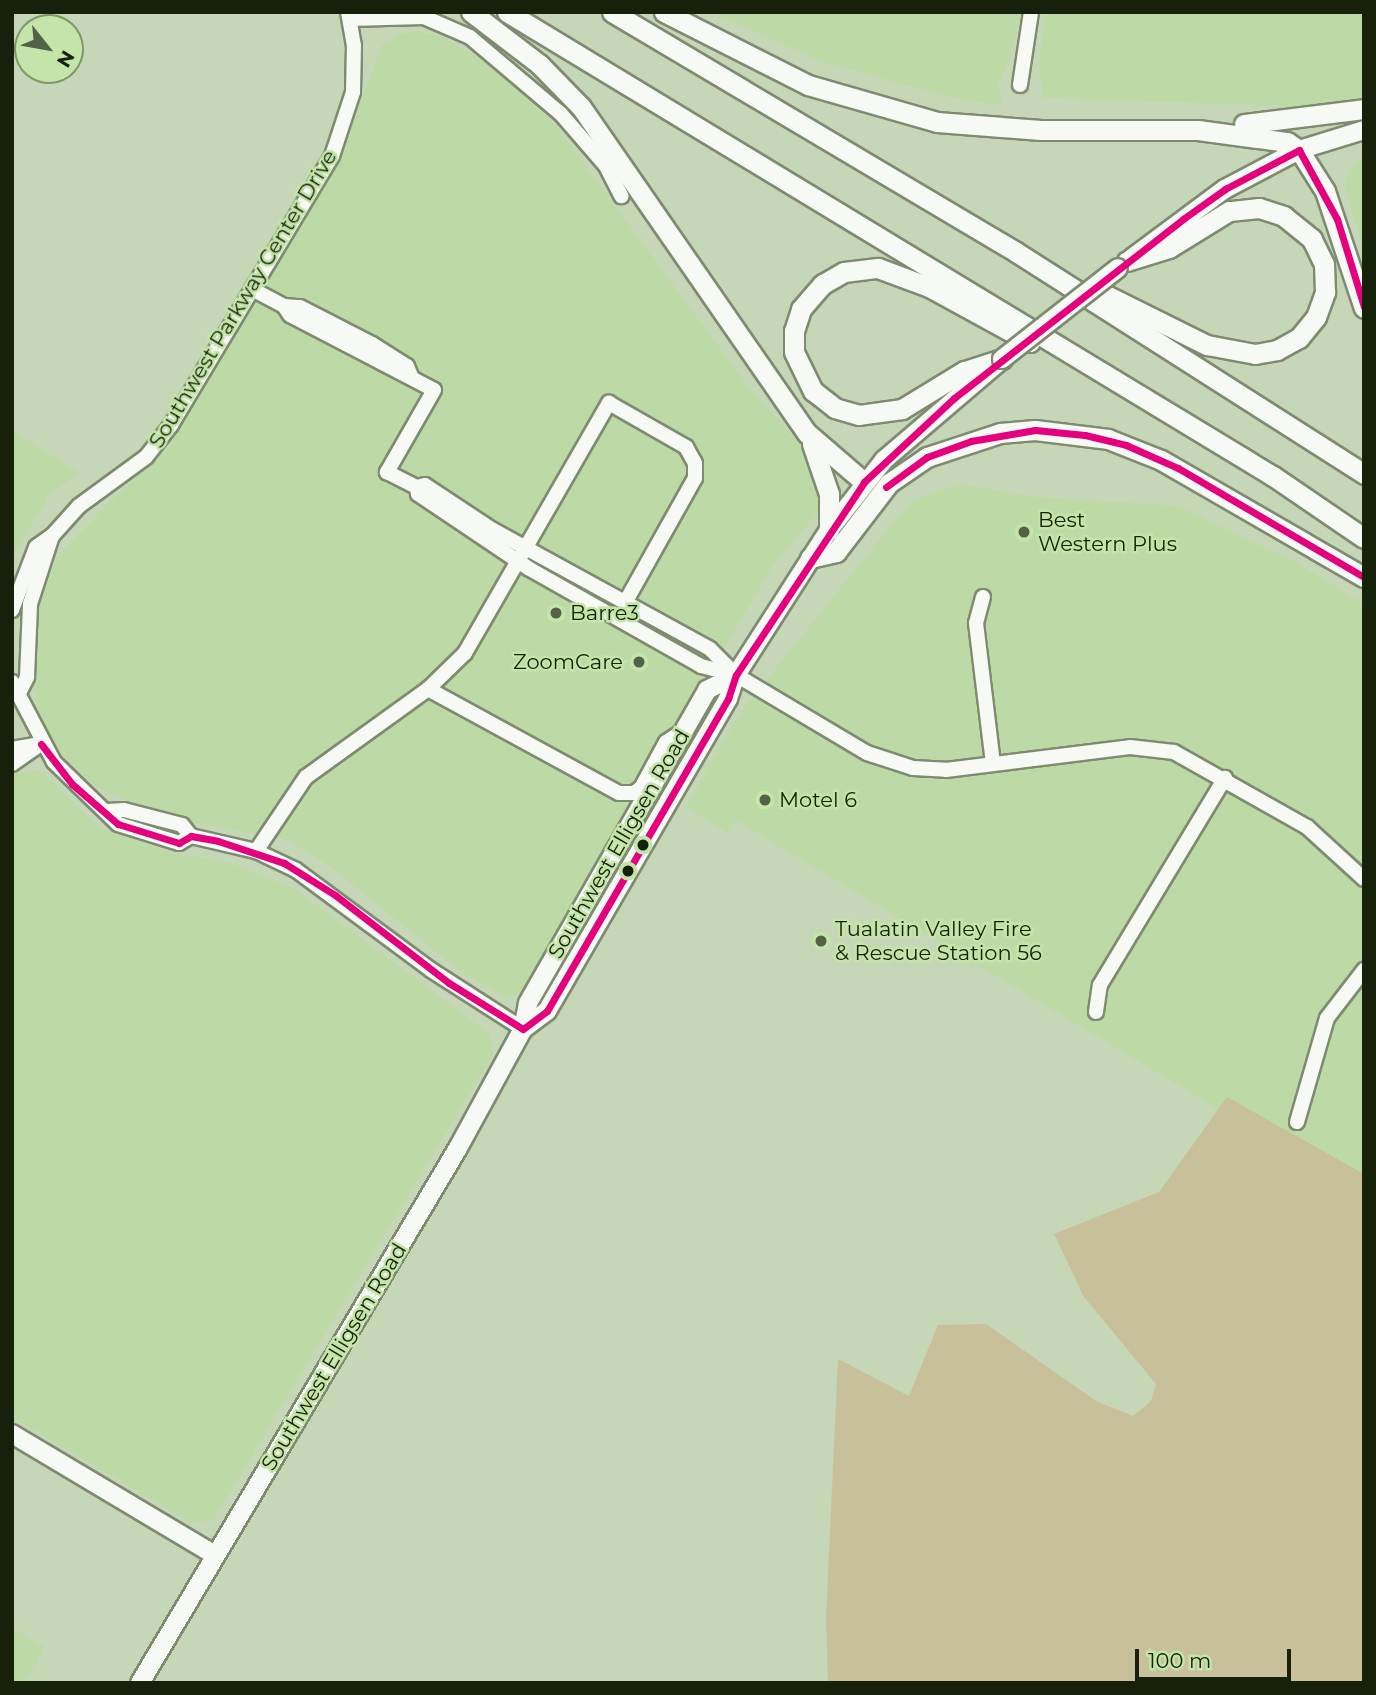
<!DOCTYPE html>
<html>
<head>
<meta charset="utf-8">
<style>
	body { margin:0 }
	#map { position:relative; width:1376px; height:1695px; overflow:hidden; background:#c5d7b6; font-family:Montserrat,sans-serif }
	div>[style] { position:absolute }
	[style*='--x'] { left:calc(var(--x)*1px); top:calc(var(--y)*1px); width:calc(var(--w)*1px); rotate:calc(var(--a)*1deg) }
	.built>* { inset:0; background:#bdd9a6 }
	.green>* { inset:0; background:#c8bf9b }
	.roads { filter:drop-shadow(2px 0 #7e8b71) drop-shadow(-2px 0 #7e8b71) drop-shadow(0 2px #7e8b71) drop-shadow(0 -2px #7e8b71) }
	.minor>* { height:14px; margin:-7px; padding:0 7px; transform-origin:7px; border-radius:7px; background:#f6f9f4 }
	.major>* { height:18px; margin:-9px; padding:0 9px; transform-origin:9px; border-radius:9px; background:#f6f9f4 }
	.highway>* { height:19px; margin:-9.5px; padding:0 9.5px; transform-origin:9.5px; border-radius:9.5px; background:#f6f9f4 }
	.bridges { filter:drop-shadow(2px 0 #7e8b71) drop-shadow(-2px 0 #7e8b71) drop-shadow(0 2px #7e8b71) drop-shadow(0 -2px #7e8b71) }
	.major-bridge>* { height:18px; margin:-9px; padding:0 9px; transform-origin:9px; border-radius:9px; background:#f6f9f4 }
	.bus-1>* { height:7px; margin:-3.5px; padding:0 3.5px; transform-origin:3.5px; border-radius:3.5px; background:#e5007d }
	.dots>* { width:19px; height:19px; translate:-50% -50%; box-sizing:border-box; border:4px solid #c4e4a9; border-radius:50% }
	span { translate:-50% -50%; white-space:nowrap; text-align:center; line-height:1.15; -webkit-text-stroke:5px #c4e4a9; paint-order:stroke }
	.street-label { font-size:21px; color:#16210b }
	.poi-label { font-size:21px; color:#16210b }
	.left { translate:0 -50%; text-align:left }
	.right { translate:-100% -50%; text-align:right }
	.frame { position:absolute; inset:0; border:14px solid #16210b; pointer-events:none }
	.north { position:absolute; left:14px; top:14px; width:70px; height:70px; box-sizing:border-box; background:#c4e4a9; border:2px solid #7e966a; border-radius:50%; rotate:121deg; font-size:19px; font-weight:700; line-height:28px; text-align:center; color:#16210b }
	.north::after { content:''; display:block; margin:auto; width:24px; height:32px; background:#536147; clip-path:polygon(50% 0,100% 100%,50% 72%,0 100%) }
	.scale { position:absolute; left:1135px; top:1649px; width:156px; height:32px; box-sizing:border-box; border:4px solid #16210b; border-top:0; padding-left:9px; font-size:21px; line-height:24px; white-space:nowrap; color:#16210b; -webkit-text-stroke:5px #c4e4a9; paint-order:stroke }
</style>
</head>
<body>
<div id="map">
	<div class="built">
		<i style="clip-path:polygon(710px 12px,1022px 12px,1009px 61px,997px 84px,1003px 106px,948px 97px,821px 61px)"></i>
		<i style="clip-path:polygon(1046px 12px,1364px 12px,1364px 103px,1316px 111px,1267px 105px,1043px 98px,1039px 58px)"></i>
		<i style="clip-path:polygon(419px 32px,441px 36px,481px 60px,553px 122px,750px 389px,807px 452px,823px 495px,815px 516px,774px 564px,684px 715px,667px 734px,637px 799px,524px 990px,506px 998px,459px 970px,327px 864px,287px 840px,164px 817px,98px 788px,64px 757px,44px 724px,32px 682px,30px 632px,56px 559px,110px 502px,168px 449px,340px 160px,382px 45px,399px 34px)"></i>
		<i style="clip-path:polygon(1364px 157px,1364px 251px,1344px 183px,1354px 164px)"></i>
		<i style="clip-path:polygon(12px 430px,79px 473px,50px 494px,12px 558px)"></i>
		<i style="clip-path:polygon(959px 484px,1034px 497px,1178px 506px,1297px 563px,1364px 604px,1364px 1196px,735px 820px,728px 833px,686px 807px,739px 714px,892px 524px,914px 500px)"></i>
		<i style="clip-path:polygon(40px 770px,100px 828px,172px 853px,228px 862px,295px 889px,490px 1034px,493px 1054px,214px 1519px,192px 1523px,12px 1417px,12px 774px)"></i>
		<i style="clip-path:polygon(12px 1628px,45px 1647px,25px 1683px,12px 1683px)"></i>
	</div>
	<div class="green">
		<i style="clip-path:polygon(1227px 1097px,1364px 1174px,1364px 1683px,828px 1683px,826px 1618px,838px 1359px,909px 1396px,938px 1325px,986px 1324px,1096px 1401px,1133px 1416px,1151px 1401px,1156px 1384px,1084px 1297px,1054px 1234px,1159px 1192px)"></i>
	</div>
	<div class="roads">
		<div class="minor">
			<i style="--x:350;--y:19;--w:74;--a:-1.5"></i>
			<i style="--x:424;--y:17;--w:50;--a:23.5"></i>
			<i style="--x:470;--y:37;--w:119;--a:40.2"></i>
			<i style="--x:561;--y:114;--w:69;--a:49.1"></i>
			<i style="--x:606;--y:166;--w:34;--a:63"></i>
			<i style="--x:1020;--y:85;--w:74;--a:-81.4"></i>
			<i style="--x:252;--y:289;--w:36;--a:28"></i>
			<i style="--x:284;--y:306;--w:11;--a:56"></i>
			<i style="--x:290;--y:315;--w:162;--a:27.5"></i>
			<i style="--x:434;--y:390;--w:95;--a:119.8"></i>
			<i style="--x:387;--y:472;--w:34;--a:27"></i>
			<i style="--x:417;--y:487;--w:7;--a:82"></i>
			<i style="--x:418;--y:494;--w:133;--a:33.9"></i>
			<i style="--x:528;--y:568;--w:199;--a:29.5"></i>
			<i style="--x:701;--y:666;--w:34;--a:14"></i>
			<i style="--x:284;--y:306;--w:16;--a:4"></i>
			<i style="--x:300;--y:307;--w:81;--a:27.2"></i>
			<i style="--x:372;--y:344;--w:41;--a:32.2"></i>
			<i style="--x:407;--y:366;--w:11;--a:68"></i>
			<i style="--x:417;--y:487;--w:8;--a:-14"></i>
			<i style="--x:425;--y:485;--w:82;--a:33.5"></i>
			<i style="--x:493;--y:530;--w:247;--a:28.7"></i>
			<i style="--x:710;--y:649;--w:37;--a:45"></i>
			<i style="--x:736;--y:675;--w:152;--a:30.8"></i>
			<i style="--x:867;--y:753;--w:48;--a:18.1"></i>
			<i style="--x:913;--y:768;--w:33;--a:3"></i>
			<i style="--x:946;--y:770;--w:185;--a:-7.1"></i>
			<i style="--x:1130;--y:747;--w:44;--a:6.5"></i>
			<i style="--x:1174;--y:752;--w:153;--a:29.4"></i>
			<i style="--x:1307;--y:827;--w:77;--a:42.4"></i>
			<i style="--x:983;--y:597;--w:27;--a:105"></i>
			<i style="--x:976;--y:623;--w:141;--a:83.1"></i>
			<i style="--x:12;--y:610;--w:67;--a:-69.1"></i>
			<i style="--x:36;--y:547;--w:19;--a:-35"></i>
			<i style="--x:52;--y:536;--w:40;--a:-48"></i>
			<i style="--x:79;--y:506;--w:83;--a:-36.2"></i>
			<i style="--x:146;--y:457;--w:41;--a:-52"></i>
			<i style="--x:171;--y:425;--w:313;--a:-59.1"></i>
			<i style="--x:332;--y:156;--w:67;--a:-71.8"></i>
			<i style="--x:353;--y:92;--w:46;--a:-88.8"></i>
			<i style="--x:354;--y:46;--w:35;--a:-100"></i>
			<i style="--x:12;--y:682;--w:90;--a:62.3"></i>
			<i style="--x:54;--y:762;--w:89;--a:44.1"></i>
			<i style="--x:118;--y:824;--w:64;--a:17.3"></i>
			<i style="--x:179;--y:843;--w:14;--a:-30"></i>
			<i style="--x:428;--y:689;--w:217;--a:28.6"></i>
			<i style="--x:619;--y:793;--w:15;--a:0"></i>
			<i style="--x:634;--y:793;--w:9;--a:-36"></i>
			<i style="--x:641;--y:788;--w:52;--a:-61.5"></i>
			<i style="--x:666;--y:742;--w:20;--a:-33"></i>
			<i style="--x:20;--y:691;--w:16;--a:-63"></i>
			<i style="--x:27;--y:677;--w:73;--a:-87.6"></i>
			<i style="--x:30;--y:604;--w:71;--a:-72.1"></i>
			<i style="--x:12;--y:749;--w:29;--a:-10"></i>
			<i style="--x:12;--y:764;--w:35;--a:-35"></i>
			<i style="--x:107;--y:811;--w:17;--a:-3"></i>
			<i style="--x:124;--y:810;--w:60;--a:14.5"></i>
			<i style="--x:182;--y:825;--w:14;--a:51"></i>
			<i style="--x:191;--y:836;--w:67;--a:13"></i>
			<i style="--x:256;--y:851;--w:44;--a:25.4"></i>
			<i style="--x:296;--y:870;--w:168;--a:36.5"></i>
			<i style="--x:431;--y:970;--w:109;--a:32.7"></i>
			<i style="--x:256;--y:851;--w:89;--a:-56"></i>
			<i style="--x:306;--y:777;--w:150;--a:-35.8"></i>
			<i style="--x:428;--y:689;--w:52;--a:-44.2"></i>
			<i style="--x:465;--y:653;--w:289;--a:-60.1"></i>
			<i style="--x:609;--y:403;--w:89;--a:29.7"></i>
			<i style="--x:686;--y:447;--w:18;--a:61"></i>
			<i style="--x:695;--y:463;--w:15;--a:90"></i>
			<i style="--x:695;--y:478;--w:141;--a:119.3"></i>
			<i style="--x:1096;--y:1012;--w:27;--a:-82"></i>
			<i style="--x:1100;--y:985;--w:242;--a:-58.9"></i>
			<i style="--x:1297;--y:1122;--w:108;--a:-73.9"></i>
			<i style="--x:1327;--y:1018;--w:61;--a:-52.4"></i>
		</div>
		<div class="major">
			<i style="--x:1132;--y:258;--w:116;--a:-36.6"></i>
			<i style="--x:1225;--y:189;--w:84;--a:-27.8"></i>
			<i style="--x:1299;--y:150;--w:68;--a:-17.1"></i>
			<i style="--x:523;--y:1029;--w:30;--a:-37"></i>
			<i style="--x:547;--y:1011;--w:361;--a:-59.9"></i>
			<i style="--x:728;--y:699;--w:25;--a:-72"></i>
			<i style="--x:736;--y:675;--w:172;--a:-57.3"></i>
			<i style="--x:829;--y:530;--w:89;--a:-51.8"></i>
			<i style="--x:884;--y:460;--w:153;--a:-40.5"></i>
			<i style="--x:12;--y:1434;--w:236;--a:30.8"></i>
			<i style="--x:140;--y:1683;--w:622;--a:-59.27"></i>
			<i style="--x:458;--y:1148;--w:136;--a:-61.4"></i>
			<i style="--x:523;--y:1029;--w:26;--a:-79"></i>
			<i style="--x:528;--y:1003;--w:361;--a:-60.2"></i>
			<i style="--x:707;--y:690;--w:33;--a:-27"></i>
		</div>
		<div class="highway">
			<i style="--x:471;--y:12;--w:86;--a:37.4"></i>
			<i style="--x:539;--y:64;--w:60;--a:45.7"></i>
			<i style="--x:581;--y:107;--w:397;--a:55.3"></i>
			<i style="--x:807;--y:433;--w:75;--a:40.7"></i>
			<i style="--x:507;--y:12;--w:896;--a:31.21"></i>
			<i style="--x:1273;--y:476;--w:110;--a:34.3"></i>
			<i style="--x:612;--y:12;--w:470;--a:30.7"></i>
			<i style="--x:1016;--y:252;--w:413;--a:32.5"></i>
			<i style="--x:664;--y:12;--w:161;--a:26.9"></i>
			<i style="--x:808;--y:85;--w:134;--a:16"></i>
			<i style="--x:937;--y:122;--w:104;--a:4.4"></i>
			<i style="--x:1041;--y:130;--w:157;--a:0"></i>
			<i style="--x:1198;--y:130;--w:90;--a:7.7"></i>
			<i style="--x:1287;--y:142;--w:14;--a:34"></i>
			<i style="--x:1299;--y:150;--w:49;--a:57.6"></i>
			<i style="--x:1325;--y:191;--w:123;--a:71.6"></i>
			<i style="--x:1244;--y:124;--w:121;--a:-7.1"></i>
			<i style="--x:1096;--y:290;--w:124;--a:26.4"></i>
			<i style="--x:1207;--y:345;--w:49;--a:10.6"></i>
			<i style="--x:1255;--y:354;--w:22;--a:-10"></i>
			<i style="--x:1277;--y:350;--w:25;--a:-29"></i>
			<i style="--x:1299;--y:338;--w:27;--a:-51"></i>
			<i style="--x:1316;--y:317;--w:27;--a:-70"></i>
			<i style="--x:1325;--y:292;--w:28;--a:-92"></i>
			<i style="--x:1324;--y:264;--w:28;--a:-116"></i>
			<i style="--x:1312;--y:239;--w:36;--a:-141"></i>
			<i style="--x:1284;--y:216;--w:26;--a:-162"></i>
			<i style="--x:1259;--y:208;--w:30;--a:174"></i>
			<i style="--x:1229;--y:211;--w:70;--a:148.3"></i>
			<i style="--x:1169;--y:248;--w:44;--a:162.8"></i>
			<i style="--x:1002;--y:359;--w:40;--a:162"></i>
			<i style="--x:964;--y:371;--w:73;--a:148.5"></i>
			<i style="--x:902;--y:409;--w:43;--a:172.1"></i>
			<i style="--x:859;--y:415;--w:25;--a:-164"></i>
			<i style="--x:835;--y:408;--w:28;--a:-142"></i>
			<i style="--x:813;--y:391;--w:43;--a:-116"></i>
			<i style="--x:794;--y:352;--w:21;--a:-90"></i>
			<i style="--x:794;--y:331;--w:23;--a:-72"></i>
			<i style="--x:801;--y:309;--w:33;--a:-49"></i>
			<i style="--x:823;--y:284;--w:24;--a:-30"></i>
			<i style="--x:844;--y:272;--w:34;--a:-7"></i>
			<i style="--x:878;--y:268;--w:54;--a:20.4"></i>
			<i style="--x:929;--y:287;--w:115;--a:28.6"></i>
			<i style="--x:812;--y:444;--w:53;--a:71.2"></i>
			<i style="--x:829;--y:494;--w:36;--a:90"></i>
			<i style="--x:810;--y:558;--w:27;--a:-13"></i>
			<i style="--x:836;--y:552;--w:87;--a:-52.5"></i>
			<i style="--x:889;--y:483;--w:46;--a:-34.4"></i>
			<i style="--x:927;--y:457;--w:77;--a:-18.2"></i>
			<i style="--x:1000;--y:433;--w:35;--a:-5"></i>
			<i style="--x:1035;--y:430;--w:74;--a:7"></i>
			<i style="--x:1108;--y:439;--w:57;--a:21.6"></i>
			<i style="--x:1161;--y:460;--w:234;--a:30"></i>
		</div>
	</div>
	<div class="bridges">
		<div class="major-bridge">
			<i style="--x:1002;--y:359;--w:147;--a:-38.1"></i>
		</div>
	</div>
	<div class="bus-1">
		<i style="--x:1299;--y:150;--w:79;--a:61.2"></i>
		<i style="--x:1337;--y:219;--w:92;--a:72.9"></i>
		<i style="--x:886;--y:487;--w:51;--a:-36.2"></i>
		<i style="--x:927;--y:457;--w:47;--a:-20"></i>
		<i style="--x:971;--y:441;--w:65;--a:-9.8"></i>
		<i style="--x:1035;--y:430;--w:50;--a:5.7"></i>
		<i style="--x:1085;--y:435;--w:42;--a:13.7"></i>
		<i style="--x:1126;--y:445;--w:57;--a:23.9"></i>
		<i style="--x:1178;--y:468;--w:216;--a:30.4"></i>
		<i style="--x:41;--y:744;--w:51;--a:52.2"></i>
		<i style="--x:72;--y:784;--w:61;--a:41"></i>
		<i style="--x:118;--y:824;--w:64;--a:17.3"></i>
		<i style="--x:179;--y:843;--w:14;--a:-30"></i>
		<i style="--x:191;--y:836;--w:27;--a:10"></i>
		<i style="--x:218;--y:841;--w:70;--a:18.4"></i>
		<i style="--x:284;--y:863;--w:60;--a:32.1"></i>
		<i style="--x:335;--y:895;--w:144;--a:37.7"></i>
		<i style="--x:449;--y:983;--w:87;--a:31.9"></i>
		<i style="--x:523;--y:1029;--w:30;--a:-37"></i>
		<i style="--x:547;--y:1011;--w:361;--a:-59.9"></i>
		<i style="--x:728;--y:699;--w:25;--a:-72"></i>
		<i style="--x:736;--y:675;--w:232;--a:-56.4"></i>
		<i style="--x:864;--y:482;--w:123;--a:-43"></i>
		<i style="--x:954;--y:398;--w:291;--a:-38"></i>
		<i style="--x:1183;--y:219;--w:52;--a:-35.5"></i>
		<i style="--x:1225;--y:189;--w:84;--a:-27.8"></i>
	</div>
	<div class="dots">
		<i style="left:1024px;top:532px;background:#536147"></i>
		<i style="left:556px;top:613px;background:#536147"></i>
		<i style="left:639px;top:662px;background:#536147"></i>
		<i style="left:765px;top:800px;background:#536147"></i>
		<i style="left:643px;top:845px;background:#16210b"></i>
		<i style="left:628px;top:871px;background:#16210b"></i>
		<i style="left:821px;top:941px;background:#536147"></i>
	</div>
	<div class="street-label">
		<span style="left:243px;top:299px;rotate:-59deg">Southwest Parkway Center Drive</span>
		<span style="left:619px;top:844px;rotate:-60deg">Southwest Elligsen Road</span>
		<span style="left:334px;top:1357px;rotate:-59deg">Southwest Elligsen Road</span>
	</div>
	<div class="poi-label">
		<span class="left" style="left:1038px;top:532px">Best<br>Western Plus</span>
		<span class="left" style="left:570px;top:613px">Barre3</span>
		<span class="right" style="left:623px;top:662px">ZoomCare</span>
		<span class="left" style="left:779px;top:800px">Motel 6</span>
		<span class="left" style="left:835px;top:941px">Tualatin Valley Fire<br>&amp; Rescue Station 56</span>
	</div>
	<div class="frame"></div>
	<div class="north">N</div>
	<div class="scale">100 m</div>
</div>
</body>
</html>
